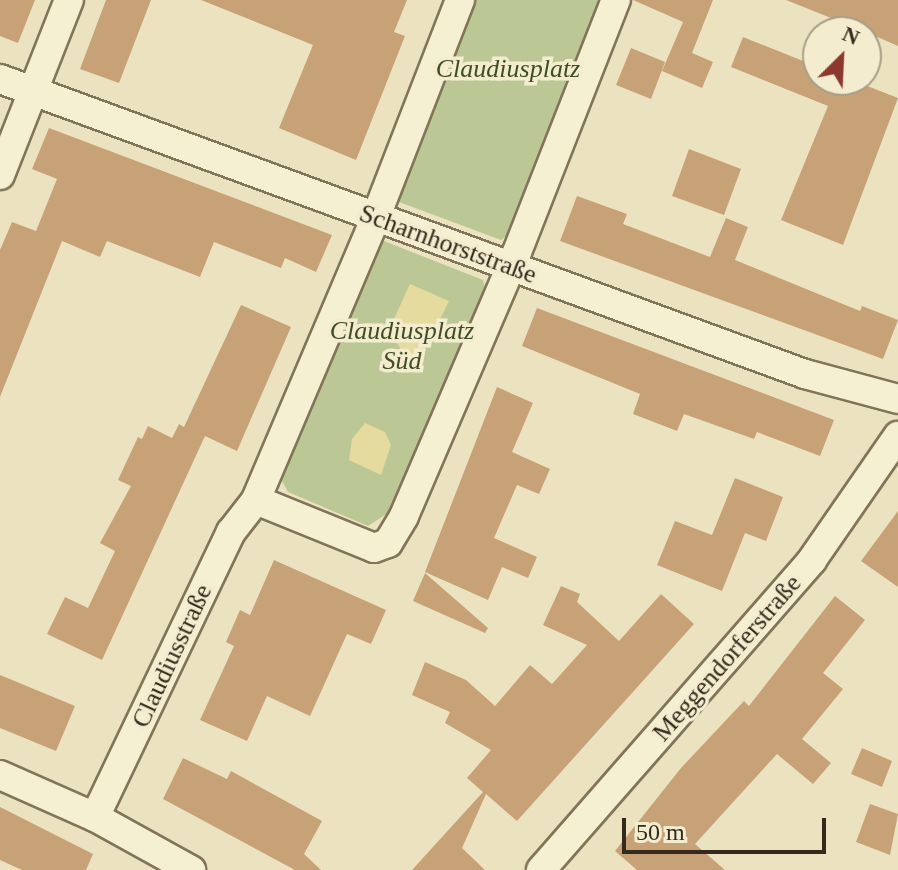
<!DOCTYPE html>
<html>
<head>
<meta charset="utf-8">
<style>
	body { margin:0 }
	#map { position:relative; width:898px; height:870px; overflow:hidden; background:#ebe3c0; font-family:"Times New Roman",serif }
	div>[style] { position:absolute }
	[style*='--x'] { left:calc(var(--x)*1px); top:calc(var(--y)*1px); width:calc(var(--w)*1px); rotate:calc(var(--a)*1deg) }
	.green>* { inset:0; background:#bbc895 }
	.sand>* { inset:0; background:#e5db9e }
	.building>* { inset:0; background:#c7a277 }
	.roads { filter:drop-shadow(2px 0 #827459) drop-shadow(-2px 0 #827459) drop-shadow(0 2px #827459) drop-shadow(0 -2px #827459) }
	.street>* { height:28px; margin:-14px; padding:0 14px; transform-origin:14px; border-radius:14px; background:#f6f0d2 }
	span { translate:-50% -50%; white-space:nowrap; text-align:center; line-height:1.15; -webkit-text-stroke:7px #f3eccf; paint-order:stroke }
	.park-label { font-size:26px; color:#3e4e24; font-style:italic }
	.street-label { font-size:26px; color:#332a1c }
	.north { position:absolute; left:802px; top:16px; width:80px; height:80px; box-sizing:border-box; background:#f3eccf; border:2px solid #a69e87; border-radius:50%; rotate:24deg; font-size:22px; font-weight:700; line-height:32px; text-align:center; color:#332a1c }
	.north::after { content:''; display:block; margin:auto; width:28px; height:36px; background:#8d382d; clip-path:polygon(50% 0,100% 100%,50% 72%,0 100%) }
	.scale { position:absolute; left:622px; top:818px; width:204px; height:36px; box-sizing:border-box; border:4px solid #332a1c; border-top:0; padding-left:10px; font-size:24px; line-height:28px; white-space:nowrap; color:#332a1c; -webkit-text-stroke:6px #f3eccf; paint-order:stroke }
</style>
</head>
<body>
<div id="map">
	<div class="green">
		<i style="clip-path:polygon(469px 0,599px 0,509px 234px,501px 240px,399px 202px,396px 193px)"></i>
		<i style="clip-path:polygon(384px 241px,483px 280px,486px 291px,391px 511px,368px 526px,288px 492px,282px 481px,283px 466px,378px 245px)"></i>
	</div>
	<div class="sand">
		<i style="clip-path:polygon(410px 284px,449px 301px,420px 359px,405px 354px,388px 332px)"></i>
		<i style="clip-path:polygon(365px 423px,385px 432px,391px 445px,381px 475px,349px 460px,352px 439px)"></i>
	</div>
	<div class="building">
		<i style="clip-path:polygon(0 0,35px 0,18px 43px,0 36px)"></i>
		<i style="clip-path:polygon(106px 0,151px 0,119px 83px,80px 69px)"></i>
		<i style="clip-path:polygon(201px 0,407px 0,394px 32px,405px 36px,356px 160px,279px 128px,313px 45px)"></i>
		<i style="clip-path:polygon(633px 0,713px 0,692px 53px,713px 62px,702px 88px,662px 71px,683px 22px)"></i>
		<i style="clip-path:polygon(786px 0,898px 0,898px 46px,866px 32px)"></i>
		<i style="clip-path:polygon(743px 37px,818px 67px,818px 80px,852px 80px,898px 98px,843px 245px,781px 220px,828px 106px,731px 67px)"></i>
		<i style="clip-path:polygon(631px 48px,665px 62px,651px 99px,616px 85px)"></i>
		<i style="clip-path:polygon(49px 128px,332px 235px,316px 272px,285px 258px,281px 268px,214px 242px,200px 277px,107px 241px,100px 257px,62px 241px,0 397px,0 250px,12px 222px,36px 231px,57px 179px,32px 169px)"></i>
		<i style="clip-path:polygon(689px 149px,741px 169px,724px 215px,672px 196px)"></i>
		<i style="clip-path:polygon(577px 196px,627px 214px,623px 224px,710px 257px,726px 218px,748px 227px,735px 260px,860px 311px,862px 306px,898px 320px,883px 359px,560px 241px)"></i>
		<i style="clip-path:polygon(241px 305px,291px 327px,237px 451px,205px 436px,102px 660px,47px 634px,65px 597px,88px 608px,115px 551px,100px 543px,131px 486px,118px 480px,138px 437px,142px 439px,148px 426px,172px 438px,179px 424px,184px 427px)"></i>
		<i style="clip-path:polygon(537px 308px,834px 420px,820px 456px,757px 432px,754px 439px,684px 414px,677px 431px,633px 414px,640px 394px,522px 346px)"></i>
		<i style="clip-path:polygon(497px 387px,533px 403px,512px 452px,550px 469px,539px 494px,517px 485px,494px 538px,537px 557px,528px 578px,502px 567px,488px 600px,425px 572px)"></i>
		<i style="clip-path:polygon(735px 478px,783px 497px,766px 541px,745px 533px,722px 591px,657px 565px,675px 521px,712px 535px)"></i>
		<i style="clip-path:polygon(898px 511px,898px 587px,861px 561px)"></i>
		<i style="clip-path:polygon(274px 560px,386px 610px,371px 644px,347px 634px,310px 716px,267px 696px,247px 741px,200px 720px,234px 646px,226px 642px,240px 610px,250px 615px)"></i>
		<i style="clip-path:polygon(425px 573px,488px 628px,485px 633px,413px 601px)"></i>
		<i style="clip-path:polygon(561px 586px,580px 594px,577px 602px,619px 641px,661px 594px,694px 624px,517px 821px,486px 794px,462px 848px,485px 870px,412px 870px,483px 792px,467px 778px,491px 750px,445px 723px,450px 712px,412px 695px,425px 662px,466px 680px,495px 706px,530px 665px,552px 684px,587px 645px,543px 625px)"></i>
		<i style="clip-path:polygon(835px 596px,865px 620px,823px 673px,843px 689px,802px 739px,831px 763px,813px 784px,777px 754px,695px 844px,725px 870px,637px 870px,615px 851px,681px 768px,744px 701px,749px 706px)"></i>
		<i style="clip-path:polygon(0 675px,75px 706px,56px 751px,0 728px)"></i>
		<i style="clip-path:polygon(862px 748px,892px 761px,882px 787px,851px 774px)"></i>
		<i style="clip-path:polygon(183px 758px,227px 779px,231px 771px,322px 821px,304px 854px,321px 870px,295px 870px,163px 799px)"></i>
		<i style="clip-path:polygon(870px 804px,898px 814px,890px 855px,856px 842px)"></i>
		<i style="clip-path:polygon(0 807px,93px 854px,86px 870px,22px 870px,0 860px)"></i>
	</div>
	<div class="roads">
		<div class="street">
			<i style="--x:460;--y:0;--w:233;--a:111.2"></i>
			<i style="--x:376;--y:217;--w:307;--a:113"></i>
			<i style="--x:256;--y:500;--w:127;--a:22.1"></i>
			<i style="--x:374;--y:548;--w:15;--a:-20"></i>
			<i style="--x:388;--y:543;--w:31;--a:-59"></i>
			<i style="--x:404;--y:516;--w:287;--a:-66.8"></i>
			<i style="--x:517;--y:252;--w:271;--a:-68.6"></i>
			<i style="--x:0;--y:79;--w:857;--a:20.13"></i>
			<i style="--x:805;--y:374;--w:96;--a:15"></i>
			<i style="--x:0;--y:175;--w:188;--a:-68.5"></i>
			<i style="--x:0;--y:775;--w:104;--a:23.9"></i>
			<i style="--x:95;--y:817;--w:110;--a:28.9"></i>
			<i style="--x:95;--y:817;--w:316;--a:-64.5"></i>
			<i style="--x:231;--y:532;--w:41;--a:-52"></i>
			<i style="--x:541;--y:870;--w:412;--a:-48.8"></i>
			<i style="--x:812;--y:560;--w:151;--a:-55.3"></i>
		</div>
	</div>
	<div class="park-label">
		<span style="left:508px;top:69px">Claudiusplatz</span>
		<span style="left:402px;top:346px">Claudiusplatz<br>Süd</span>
	</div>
	<div class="street-label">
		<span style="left:448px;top:244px;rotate:20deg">Scharnhorststraße</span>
		<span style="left:172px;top:656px;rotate:-65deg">Claudiusstraße</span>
		<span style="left:727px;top:658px;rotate:-49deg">Meggendorferstraße</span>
	</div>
	<div class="north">N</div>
	<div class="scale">50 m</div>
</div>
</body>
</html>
